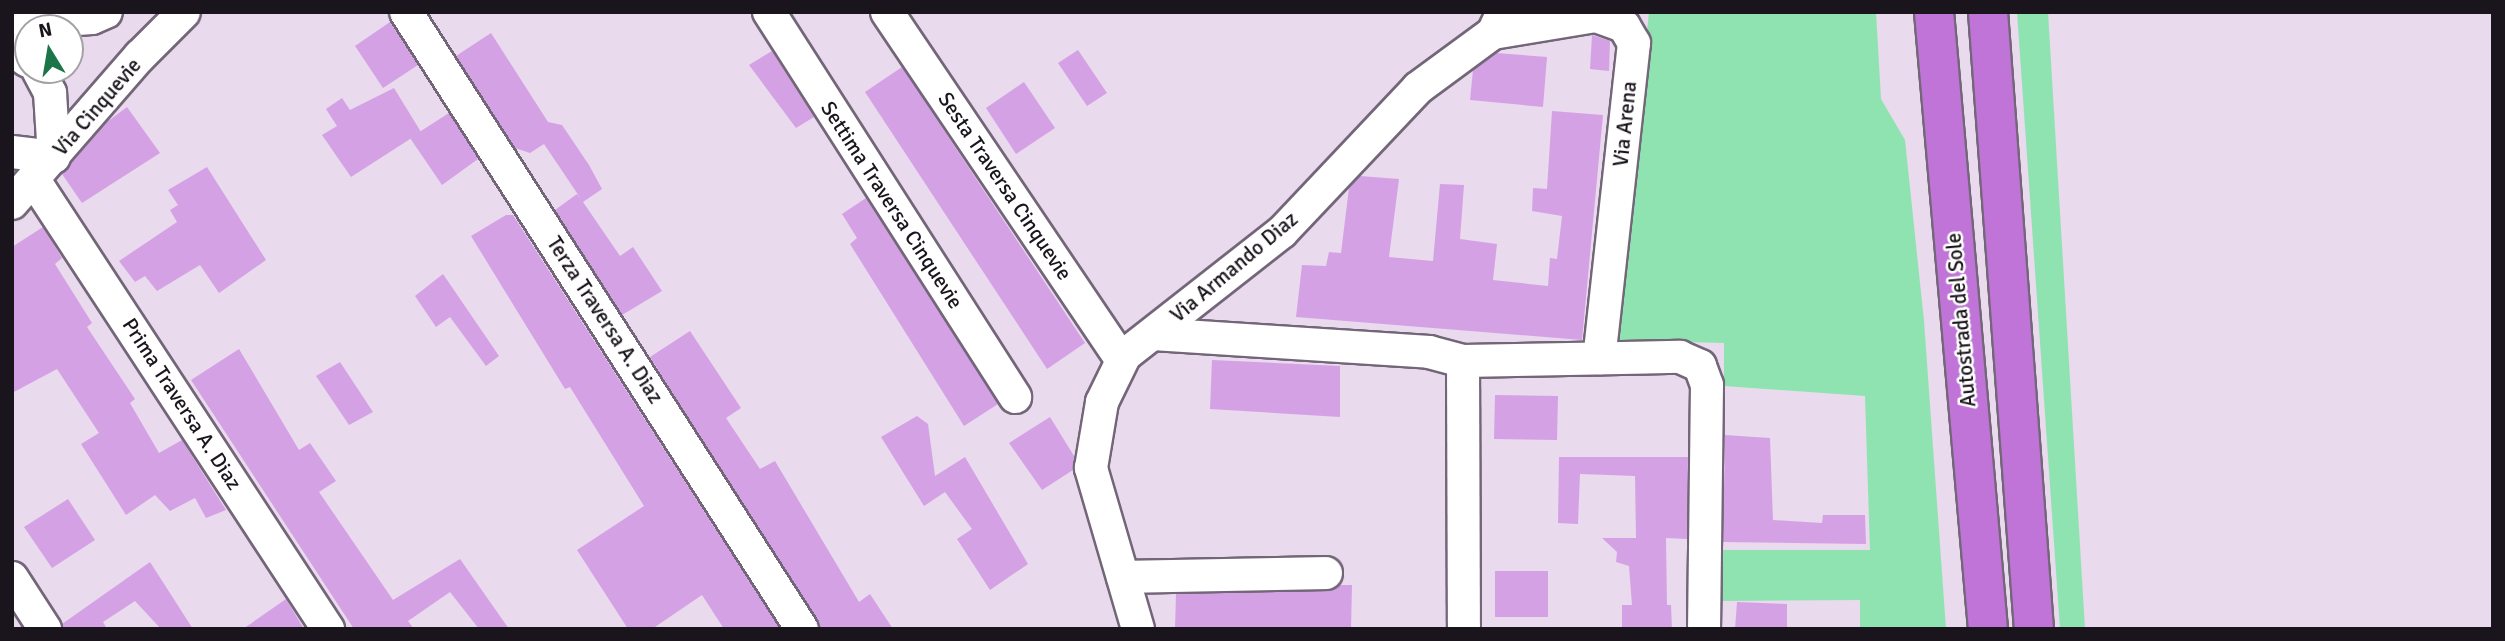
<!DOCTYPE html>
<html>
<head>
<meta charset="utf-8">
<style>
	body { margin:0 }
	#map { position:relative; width:2505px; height:641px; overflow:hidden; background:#e9daee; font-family:Signika,sans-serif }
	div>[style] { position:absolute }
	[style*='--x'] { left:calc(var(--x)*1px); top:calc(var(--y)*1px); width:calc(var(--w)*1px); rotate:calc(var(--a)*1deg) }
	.green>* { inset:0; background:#8fe3b0 }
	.building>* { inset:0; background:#d5a1e5 }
	.roads { filter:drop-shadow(2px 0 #736678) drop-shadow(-2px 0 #736678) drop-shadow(0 2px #736678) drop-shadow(0 -2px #736678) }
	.minor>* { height:32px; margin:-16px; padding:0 16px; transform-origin:16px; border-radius:16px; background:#fff }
	.highway>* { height:38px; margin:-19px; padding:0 19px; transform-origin:19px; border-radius:19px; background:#c074d7 }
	span { translate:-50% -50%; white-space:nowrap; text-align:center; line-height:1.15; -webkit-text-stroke:5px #fff; paint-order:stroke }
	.street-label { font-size:21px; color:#1a151c }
	.frame { position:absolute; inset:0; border:14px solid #1a151c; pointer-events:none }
	.north { position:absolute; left:14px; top:14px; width:70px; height:70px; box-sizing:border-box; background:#fff; border:2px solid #a3a1a4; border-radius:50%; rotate:349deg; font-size:19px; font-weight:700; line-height:28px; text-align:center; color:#1a151c }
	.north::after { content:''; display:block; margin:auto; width:24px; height:32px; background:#1c7549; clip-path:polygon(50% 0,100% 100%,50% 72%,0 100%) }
</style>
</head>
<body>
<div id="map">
	<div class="green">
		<i style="clip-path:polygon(1649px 12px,1876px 12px,1881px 99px,1905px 140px,1924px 321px,1946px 629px,1860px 629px,1860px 600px,1715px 601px,1717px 550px,1870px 550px,1865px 396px,1724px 386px,1724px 343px,1615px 340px)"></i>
		<i style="clip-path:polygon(2017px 12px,2048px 12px,2085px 629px,2060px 629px)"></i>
	</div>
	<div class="building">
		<i style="clip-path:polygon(390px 22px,418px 65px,383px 88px,355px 46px)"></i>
		<i style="clip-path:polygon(491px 33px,548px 122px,562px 125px,589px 165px,602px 189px,583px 202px,620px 256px,633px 247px,662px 291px,622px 315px,555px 210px,577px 194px,581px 199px,544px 144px,530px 153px,515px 148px,456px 56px)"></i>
		<i style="clip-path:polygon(1592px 35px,1610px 41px,1609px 71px,1590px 69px)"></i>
		<i style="clip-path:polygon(1078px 50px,1107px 93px,1087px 106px,1058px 63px)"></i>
		<i style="clip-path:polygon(772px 51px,814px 117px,796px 128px,749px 65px)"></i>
		<i style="clip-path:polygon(1496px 53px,1547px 57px,1543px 107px,1470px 100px,1473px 70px)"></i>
		<i style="clip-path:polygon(902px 67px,1085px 343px,1047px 369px,865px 92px)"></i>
		<i style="clip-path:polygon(1024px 82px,1055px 128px,1016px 154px,986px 108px)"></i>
		<i style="clip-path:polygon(394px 88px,421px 132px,351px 177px,322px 135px,337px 126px,326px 109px,342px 98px,350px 110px)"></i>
		<i style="clip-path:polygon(127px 107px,160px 153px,82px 203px,62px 174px,107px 122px)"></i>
		<i style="clip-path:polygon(1552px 111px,1603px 115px,1582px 340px,1296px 317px,1302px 265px,1326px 266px,1329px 252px,1341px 253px,1349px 188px,1360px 176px,1399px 179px,1389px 257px,1433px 261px,1440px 184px,1464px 185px,1460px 239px,1497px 244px,1493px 280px,1548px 286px,1550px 258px,1557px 259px,1562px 216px,1532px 211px,1533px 188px,1547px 189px)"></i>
		<i style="clip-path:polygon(449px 113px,478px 159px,442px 185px,410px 138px)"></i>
		<i style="clip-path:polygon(207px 167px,266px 260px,219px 293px,200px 265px,157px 291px,145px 276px,135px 282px,119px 261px,177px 222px,170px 210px,178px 205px,168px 190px)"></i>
		<i style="clip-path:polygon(866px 198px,998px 404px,964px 426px,850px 244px,857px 238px,842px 214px)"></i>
		<i style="clip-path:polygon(506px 215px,513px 215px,780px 629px,724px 629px,702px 595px,652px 629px,628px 629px,577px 550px,644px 506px,570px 387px,565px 389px,471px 236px)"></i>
		<i style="clip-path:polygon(43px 227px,62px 258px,55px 264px,92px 323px,87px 327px,135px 399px,130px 403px,159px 453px,182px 440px,226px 510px,206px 518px,195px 498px,170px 511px,155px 495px,126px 515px,81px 444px,99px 433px,57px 369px,12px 393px,12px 247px)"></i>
		<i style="clip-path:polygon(443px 274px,499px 356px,486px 366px,450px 317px,436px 327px,415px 296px)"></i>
		<i style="clip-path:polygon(690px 331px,741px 408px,726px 418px,760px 469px,775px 461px,859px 602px,870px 594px,893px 629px,820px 629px,650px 357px)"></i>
		<i style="clip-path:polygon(239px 349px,299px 450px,310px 443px,336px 481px,319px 492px,393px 600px,460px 559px,509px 629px,479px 629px,450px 592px,408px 621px,414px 629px,354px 629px,191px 380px)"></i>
		<i style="clip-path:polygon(1212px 360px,1340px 366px,1340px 417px,1210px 409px)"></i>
		<i style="clip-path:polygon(340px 362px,373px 412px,349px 425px,316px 376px)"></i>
		<i style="clip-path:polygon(1495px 395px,1558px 396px,1557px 440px,1494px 439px)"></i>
		<i style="clip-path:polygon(917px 416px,928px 424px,935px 476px,965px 457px,1028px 564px,990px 590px,957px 539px,972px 529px,945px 492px,924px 506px,881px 437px)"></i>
		<i style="clip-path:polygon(1050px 417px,1074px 456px,1073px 470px,1042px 490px,1009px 443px)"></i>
		<i style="clip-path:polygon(1725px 435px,1770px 438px,1773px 520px,1822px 523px,1823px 515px,1865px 515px,1866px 544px,1723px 542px)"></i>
		<i style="clip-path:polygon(1559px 457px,1688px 457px,1687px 539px,1666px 538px,1667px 605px,1671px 605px,1672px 629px,1622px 629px,1622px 605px,1632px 605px,1629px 566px,1616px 562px,1617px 552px,1602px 538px,1636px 538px,1635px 476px,1580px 474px,1578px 524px,1558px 523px)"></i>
		<i style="clip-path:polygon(68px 499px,95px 540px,52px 568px,24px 527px)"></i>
		<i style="clip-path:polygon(150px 562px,193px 629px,161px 629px,135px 601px,103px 622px,107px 629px,63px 629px,62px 624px)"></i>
		<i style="clip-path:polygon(1495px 571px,1548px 571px,1548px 617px,1495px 617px)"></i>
		<i style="clip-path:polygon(1339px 585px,1352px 585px,1351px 629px,1175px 629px,1176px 594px,1326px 591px)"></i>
		<i style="clip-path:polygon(286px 599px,304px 629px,243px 629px)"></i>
		<i style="clip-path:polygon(1737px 602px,1787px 604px,1787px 629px,1735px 629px)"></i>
	</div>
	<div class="roads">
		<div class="minor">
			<i style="--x:406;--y:12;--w:733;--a:57.31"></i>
			<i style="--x:769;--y:12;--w:457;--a:57.4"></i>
			<i style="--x:887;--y:12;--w:420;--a:56"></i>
			<i style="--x:12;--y:18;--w:23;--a:10"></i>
			<i style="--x:35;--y:22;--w:57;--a:-4"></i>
			<i style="--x:92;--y:18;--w:15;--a:-23"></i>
			<i style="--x:1493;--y:33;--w:104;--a:-9.4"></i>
			<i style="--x:1596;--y:16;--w:30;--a:20"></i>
			<i style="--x:1624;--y:26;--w:20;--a:60"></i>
			<i style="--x:1634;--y:43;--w:317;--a:96.3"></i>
			<i style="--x:12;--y:50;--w:19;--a:35"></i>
			<i style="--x:38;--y:70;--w:26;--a:62"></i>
			<i style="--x:50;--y:93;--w:64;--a:86.4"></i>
			<i style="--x:12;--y:152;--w:42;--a:6.8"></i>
			<i style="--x:34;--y:180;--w:537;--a:56.78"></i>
			<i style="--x:12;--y:203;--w:195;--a:-49"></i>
			<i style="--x:140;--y:56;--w:62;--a:-45"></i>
			<i style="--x:1153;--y:334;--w:277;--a:3.7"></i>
			<i style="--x:1429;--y:352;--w:35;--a:15"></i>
			<i style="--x:1463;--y:361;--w:217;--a:-1.1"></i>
			<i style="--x:1680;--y:357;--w:22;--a:24"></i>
			<i style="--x:1700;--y:366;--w:20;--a:70"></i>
			<i style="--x:1707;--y:385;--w:244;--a:90.7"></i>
			<i style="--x:1463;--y:361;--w:268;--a:89.8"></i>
			<i style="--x:1123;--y:577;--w:203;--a:-1.1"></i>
			<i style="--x:12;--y:578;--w:61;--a:57.1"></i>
			<i style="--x:1138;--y:629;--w:168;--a:-106.3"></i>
			<i style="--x:1091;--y:468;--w:67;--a:-80.5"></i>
			<i style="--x:1102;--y:402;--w:52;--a:-63.9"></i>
			<i style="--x:1125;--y:355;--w:199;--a:-38.1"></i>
			<i style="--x:1282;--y:232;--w:198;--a:-46.6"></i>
			<i style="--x:1418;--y:88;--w:93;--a:-36.3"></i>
			<i style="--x:1493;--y:33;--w:23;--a:-65"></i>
		</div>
		<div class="highway">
			<i style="--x:1934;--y:12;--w:619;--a:85"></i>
			<i style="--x:1988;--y:12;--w:619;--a:85.74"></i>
		</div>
	</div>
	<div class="street-label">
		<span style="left:97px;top:107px;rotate:-49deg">Via Cinquevie</span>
		<span style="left:1625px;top:124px;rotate:-84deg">Via Arena</span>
		<span style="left:1005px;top:186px;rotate:56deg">Sesta Traversa Cinquevie</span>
		<span style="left:892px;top:205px;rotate:57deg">Settima Traversa Cinquevie</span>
		<span style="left:1234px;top:267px;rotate:-40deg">Via Armando Diaz</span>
		<span style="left:605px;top:320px;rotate:57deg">Terza Traversa A. Diaz</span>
		<span style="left:1961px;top:320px;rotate:-95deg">Autostrada del Sole</span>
		<span style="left:182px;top:404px;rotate:57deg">Prima Traversa A. Diaz</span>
	</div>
	<div class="frame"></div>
	<div class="north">N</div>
</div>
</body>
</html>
